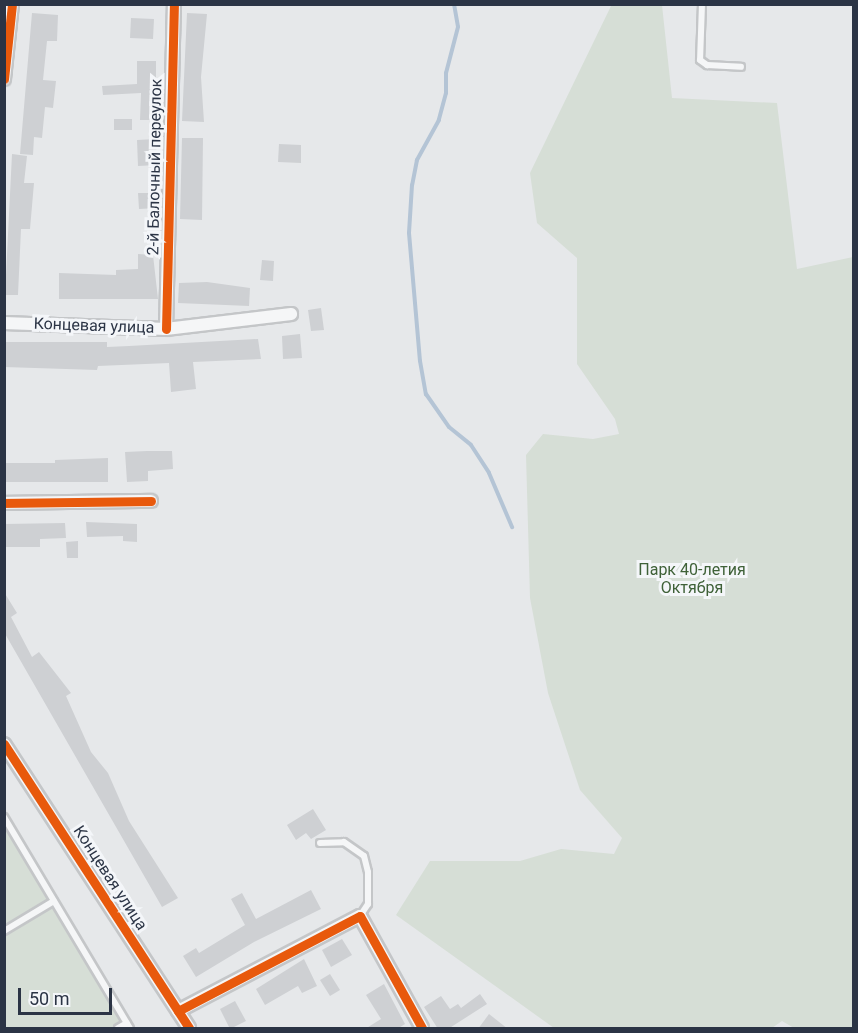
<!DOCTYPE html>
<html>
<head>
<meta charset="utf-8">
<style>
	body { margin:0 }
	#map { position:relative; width:858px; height:1033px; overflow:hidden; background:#e6e8ea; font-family:Roboto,sans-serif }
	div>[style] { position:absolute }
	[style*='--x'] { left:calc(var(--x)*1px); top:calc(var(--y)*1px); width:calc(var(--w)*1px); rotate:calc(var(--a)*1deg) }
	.green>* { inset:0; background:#d6ded6 }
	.stream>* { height:4px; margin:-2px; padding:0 2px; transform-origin:2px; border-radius:2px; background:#b4c4d5 }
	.building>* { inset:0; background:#ced0d3 }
	.roads { filter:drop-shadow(2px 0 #c4c6c8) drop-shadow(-2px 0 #c4c6c8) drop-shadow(0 2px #c4c6c8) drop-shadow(0 -2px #c4c6c8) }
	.lane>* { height:6px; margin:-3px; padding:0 3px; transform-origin:3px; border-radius:3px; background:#f5f6f7 }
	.street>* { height:12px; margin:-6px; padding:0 6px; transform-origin:6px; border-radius:6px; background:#f5f6f7 }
	.cycleway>* { height:9px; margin:-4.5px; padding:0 4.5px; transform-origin:4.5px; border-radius:4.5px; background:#e8590c }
	span { translate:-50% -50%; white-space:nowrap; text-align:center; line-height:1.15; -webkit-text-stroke:6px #f4f6f9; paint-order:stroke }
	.street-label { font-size:16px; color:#2b3445 }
	.park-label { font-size:16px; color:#3f6138 }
	.frame { position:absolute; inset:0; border:6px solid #2b3445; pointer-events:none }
	.scale { position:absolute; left:18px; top:988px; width:94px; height:27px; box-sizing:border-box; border:3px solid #2b3445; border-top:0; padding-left:8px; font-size:18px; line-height:21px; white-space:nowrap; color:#2b3445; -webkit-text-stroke:4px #f4f6f9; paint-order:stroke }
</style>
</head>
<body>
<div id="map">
	<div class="green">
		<i style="clip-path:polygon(662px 5px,672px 98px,777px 103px,797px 269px,853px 257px,853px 1028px,794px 1028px,782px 1021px,772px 1028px,554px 1028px,396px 915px,430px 861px,520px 861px,561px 849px,614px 854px,622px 838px,580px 790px,548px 693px,530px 598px,526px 455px,543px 434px,593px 439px,619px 434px,615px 419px,577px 364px,577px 258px,537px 223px,530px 173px,611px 6px)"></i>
		<i style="clip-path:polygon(4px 817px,130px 1028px,5px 1028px)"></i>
	</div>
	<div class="stream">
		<i style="--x:454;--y:4;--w:23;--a:80"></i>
		<i style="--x:458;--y:27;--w:48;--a:104.6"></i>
		<i style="--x:446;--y:73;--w:20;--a:90"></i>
		<i style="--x:446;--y:93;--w:28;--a:105"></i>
		<i style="--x:439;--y:120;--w:46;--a:118.8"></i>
		<i style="--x:417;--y:160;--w:25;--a:101"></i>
		<i style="--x:412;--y:185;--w:48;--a:93.6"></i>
		<i style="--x:409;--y:233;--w:128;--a:85.1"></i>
		<i style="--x:420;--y:361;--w:34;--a:80"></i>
		<i style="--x:426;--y:394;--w:40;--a:55.1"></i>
		<i style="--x:449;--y:427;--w:28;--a:39"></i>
		<i style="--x:471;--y:445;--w:33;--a:57"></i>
		<i style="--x:489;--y:473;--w:59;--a:66.9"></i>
	</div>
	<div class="building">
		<i style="clip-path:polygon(32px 13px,58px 15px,57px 41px,47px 41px,43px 80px,56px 81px,53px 108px,45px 107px,42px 138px,34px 137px,33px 155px,20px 154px)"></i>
		<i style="clip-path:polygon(187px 13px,207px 14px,201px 77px,204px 122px,182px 121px)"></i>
		<i style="clip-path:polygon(131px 18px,154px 19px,153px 39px,130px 38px)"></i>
		<i style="clip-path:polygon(137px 61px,156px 61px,156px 120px,140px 120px,141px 93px,103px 95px,102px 86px,137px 84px)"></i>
		<i style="clip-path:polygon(114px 119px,132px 119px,132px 130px,114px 130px)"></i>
		<i style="clip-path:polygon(182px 138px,203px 138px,202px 220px,180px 219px)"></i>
		<i style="clip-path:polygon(156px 139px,157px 165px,138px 166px,137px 140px)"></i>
		<i style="clip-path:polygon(279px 144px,301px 145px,301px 163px,278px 162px)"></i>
		<i style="clip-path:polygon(12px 154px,27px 156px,24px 183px,34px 183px,30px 229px,21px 229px,18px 295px,5px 295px)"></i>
		<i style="clip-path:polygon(138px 193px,156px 193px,157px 208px,139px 209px)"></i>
		<i style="clip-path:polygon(138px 254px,153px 255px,158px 299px,59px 299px,59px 273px,116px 275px,116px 270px,138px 269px)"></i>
		<i style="clip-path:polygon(262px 260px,274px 261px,273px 281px,260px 280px)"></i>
		<i style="clip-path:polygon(207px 282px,250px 288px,249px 306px,178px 303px,179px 283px)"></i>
		<i style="clip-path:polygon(321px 308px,324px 330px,311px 331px,308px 310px)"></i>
		<i style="clip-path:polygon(300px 334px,302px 358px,283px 359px,282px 336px)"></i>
		<i style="clip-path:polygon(258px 339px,261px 359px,193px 362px,196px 389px,171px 392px,169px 363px,98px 366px,97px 370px,4px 367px,4px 342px,107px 342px,107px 347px,129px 346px)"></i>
		<i style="clip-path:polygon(147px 451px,172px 451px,173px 469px,148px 471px,148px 481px,127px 482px,125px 452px)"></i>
		<i style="clip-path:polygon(108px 458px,108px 482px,4px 482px,4px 463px,55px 463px,55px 460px)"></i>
		<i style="clip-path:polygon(86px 522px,137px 524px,137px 542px,123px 541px,123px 536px,87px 537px)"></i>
		<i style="clip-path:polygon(65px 523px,66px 538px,40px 539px,40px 547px,4px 547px,4px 524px)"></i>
		<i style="clip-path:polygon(78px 541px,78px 558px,67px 558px,66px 542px)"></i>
		<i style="clip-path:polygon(4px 592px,17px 613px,11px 617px,32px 657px,39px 652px,71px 693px,66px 696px,91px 752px,108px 773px,129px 821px,178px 898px,162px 907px,4px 632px)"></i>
		<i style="clip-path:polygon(313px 809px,326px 830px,311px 839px,306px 833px,296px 840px,287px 825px)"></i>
		<i style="clip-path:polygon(311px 890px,321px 909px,254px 942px,196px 977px,183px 956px,196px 948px,199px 953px,245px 925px,231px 899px,242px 893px,256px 919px)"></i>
		<i style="clip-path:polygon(342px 939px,352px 955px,331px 967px,322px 950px)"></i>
		<i style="clip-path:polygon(304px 959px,317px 986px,302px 993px,298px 986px,265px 1005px,256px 989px)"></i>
		<i style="clip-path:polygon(330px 974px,340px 990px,330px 996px,320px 980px)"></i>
		<i style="clip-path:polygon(384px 984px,405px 1024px,397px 1029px,365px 1029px,381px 1019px,366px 995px)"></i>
		<i style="clip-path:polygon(480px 994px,487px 1004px,448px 1029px,438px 1029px,424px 1007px,441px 996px,450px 1009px,458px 1004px,461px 1008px)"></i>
		<i style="clip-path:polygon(235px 1001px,246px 1021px,230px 1029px,220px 1009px)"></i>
		<i style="clip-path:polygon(489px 1014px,508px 1029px,478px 1029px)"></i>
	</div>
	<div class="roads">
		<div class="lane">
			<i style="--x:702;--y:4;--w:56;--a:92"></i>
			<i style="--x:700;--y:60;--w:9;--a:36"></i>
			<i style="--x:707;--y:65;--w:34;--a:3"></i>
			<i style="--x:4;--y:817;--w:246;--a:59.2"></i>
			<i style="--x:320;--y:843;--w:24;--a:-2"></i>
			<i style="--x:344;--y:842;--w:24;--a:35"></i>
			<i style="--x:364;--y:856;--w:16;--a:76"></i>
			<i style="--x:368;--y:872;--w:32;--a:90"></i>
			<i style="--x:368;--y:904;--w:14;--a:124"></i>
			<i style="--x:4;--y:931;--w:58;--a:-31"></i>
			<i style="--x:118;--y:1028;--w:10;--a:-29"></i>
		</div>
		<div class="street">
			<i style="--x:4;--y:79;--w:75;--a:-83.9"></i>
			<i style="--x:4;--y:323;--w:162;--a:2.1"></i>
			<i style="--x:166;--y:329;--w:126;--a:-6.8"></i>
			<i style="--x:166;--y:329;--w:325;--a:-88.6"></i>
			<i style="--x:4;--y:503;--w:147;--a:-0.8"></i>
			<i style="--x:4;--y:744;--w:339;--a:56.9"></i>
			<i style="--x:178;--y:1011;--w:205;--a:-27.6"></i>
			<i style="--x:360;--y:916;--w:128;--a:61"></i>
		</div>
	</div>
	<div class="cycleway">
		<i style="--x:4;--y:79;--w:75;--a:-83.9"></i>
		<i style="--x:166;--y:329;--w:325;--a:-88.6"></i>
		<i style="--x:4;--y:503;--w:147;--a:-0.8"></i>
		<i style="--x:4;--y:744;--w:339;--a:56.9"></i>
		<i style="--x:178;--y:1011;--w:205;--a:-27.6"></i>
		<i style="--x:360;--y:916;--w:128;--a:61"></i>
	</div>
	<div class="street-label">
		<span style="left:155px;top:167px;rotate:-89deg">2-й Балочный переулок</span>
		<span style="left:94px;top:326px;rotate:2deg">Концевая улица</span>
		<span style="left:110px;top:878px;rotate:57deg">Концевая улица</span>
	</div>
	<div class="park-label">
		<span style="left:692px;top:579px">Парк 40-летия<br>Октября</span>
	</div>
	<div class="frame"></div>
	<div class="scale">50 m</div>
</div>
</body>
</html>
